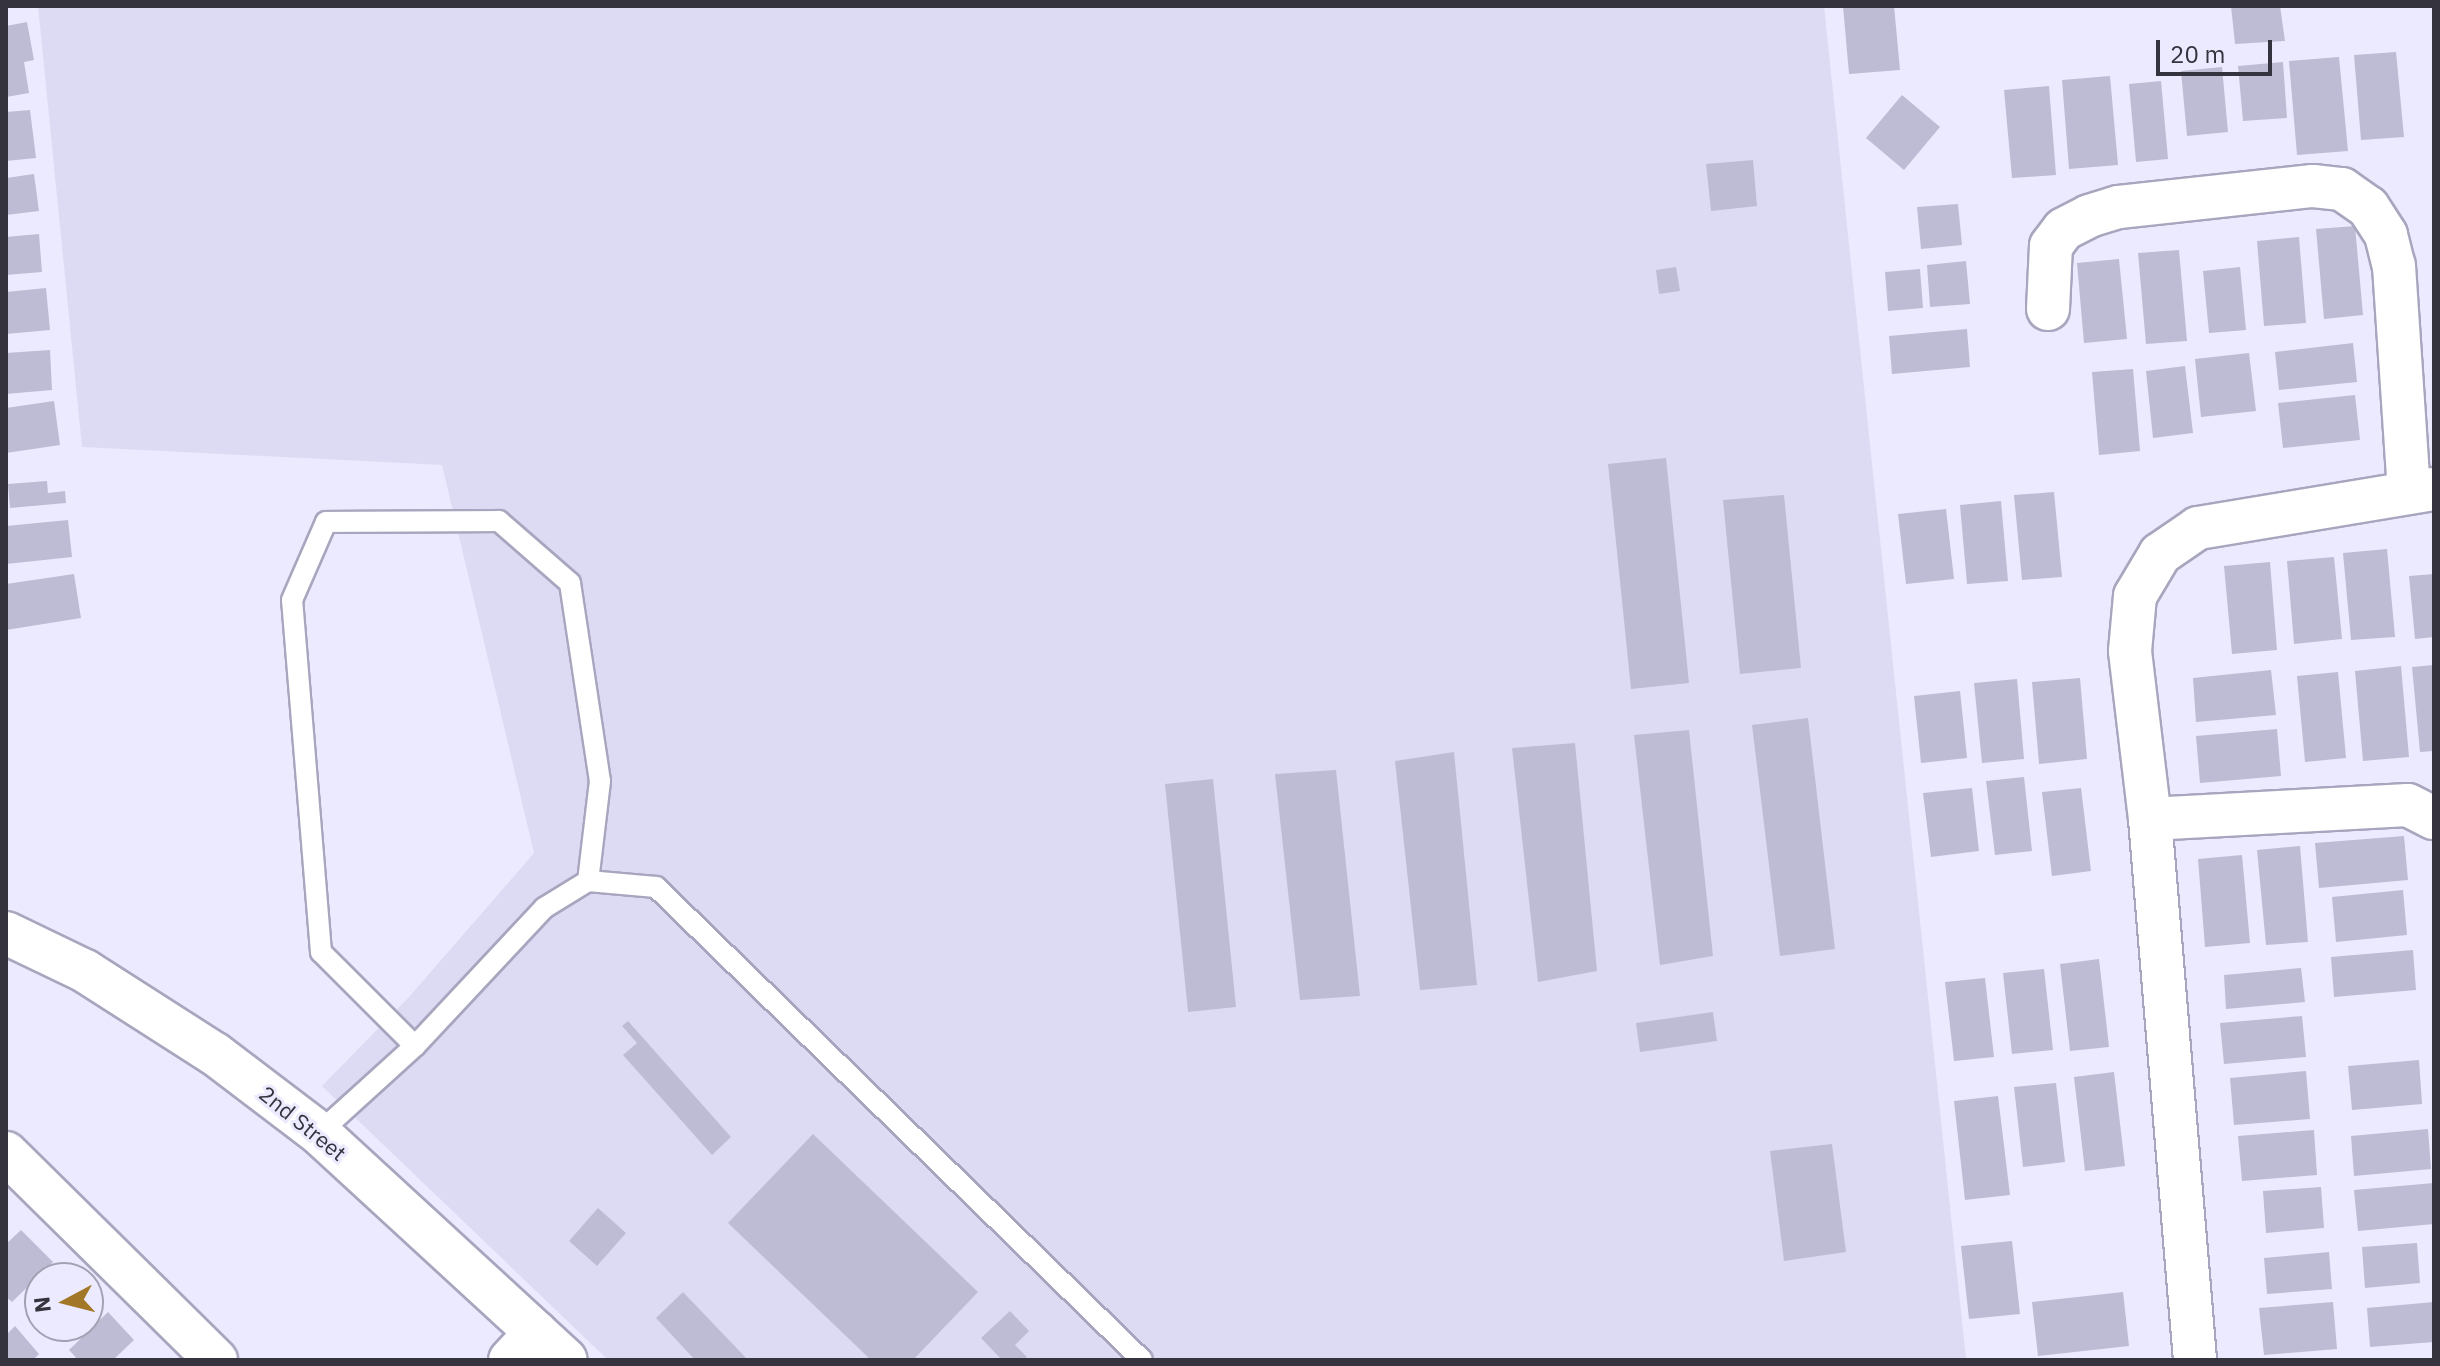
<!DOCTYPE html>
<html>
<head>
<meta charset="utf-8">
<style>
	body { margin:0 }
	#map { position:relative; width:2440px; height:1366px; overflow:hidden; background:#eceaff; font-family:"IBM Plex Sans",sans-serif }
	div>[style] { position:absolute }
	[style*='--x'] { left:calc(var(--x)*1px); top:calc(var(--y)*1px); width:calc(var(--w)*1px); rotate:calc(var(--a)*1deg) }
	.built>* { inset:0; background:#dddbf4 }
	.building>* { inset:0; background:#bebcd5 }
	.roads { filter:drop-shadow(2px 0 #a8a6be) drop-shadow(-2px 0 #a8a6be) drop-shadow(0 2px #a8a6be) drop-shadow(0 -2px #a8a6be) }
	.lane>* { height:20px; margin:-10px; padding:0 10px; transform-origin:10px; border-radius:10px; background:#fff }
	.street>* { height:42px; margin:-21px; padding:0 21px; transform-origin:21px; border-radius:21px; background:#fff }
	span { translate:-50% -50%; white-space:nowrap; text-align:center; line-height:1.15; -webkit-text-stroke:6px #eceaff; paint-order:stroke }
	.street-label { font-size:22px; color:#35343e }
	.frame { position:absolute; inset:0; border:8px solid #35343e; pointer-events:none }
	.north { position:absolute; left:24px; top:1262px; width:80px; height:80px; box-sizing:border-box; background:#eceaff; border:2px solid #a3a1b2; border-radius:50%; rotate:263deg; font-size:22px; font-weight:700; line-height:32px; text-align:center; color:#35343e }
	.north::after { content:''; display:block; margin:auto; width:28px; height:36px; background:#a27727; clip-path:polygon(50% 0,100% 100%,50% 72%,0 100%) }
	.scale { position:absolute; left:2156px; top:40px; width:116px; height:36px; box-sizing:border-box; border:4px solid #35343e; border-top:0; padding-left:10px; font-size:24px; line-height:28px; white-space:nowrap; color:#35343e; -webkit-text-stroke:6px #eceaff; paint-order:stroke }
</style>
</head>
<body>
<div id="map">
	<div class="built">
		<i style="clip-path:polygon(38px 6px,1824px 6px,1966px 1359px,608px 1360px,322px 1086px,409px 997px,534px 853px,442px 465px,82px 447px)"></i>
	</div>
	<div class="building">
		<i style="clip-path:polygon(1843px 6px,1894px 6px,1900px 70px,1849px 74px)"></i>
		<i style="clip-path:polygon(2231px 6px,2280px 6px,2285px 41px,2235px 44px)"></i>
		<i style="clip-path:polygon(27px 22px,34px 60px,24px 62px,29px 93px,6px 97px,6px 26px)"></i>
		<i style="clip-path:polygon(2396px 52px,2404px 137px,2361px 140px,2354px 55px)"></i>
		<i style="clip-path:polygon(2339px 57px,2348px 151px,2297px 155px,2289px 61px)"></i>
		<i style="clip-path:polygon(2283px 62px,2287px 118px,2243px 121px,2238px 66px)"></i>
		<i style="clip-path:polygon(2222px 67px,2228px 132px,2187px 136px,2181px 71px)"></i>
		<i style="clip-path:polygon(2110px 76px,2118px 165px,2069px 169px,2062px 80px)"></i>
		<i style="clip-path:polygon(2161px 81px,2168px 159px,2136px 162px,2129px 84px)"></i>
		<i style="clip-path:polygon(2049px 86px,2056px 175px,2012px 178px,2004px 90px)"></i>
		<i style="clip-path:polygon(1902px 95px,1940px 127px,1904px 170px,1866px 138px)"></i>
		<i style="clip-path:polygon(30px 110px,36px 158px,6px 161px,6px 112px)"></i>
		<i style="clip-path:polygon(1753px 160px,1757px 206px,1711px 211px,1706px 164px)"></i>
		<i style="clip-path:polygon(34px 174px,39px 211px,6px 215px,6px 178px)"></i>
		<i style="clip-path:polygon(1958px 204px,1962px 245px,1921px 249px,1917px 207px)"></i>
		<i style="clip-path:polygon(2355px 226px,2363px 315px,2324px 319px,2316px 229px)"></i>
		<i style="clip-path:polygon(39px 234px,42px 272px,6px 275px,6px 237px)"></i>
		<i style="clip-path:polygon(2299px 237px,2306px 323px,2264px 326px,2257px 241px)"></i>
		<i style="clip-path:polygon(2179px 250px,2187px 341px,2146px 344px,2138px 253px)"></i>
		<i style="clip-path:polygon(2119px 259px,2127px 339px,2084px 343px,2077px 263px)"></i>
		<i style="clip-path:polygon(1966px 261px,1970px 304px,1930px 307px,1927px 265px)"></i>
		<i style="clip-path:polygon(1676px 267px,1680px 291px,1659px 294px,1656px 270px)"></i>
		<i style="clip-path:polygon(2240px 267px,2246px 330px,2209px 333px,2203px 271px)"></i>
		<i style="clip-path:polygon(1920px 269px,1923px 308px,1888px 311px,1885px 272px)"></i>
		<i style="clip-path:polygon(46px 288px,50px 330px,6px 334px,6px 292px)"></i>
		<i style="clip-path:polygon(1967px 329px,1970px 367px,1892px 374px,1889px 336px)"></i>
		<i style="clip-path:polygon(2353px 343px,2357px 382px,2279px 390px,2275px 352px)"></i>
		<i style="clip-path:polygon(50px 350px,52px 390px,6px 394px,6px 353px)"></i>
		<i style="clip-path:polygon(2249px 353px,2256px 411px,2201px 417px,2195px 359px)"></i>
		<i style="clip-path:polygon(2185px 366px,2193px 433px,2153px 438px,2146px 371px)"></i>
		<i style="clip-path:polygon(2133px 369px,2140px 451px,2099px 455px,2092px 372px)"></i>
		<i style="clip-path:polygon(2355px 395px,2360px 440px,2283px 448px,2278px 403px)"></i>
		<i style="clip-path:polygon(54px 401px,60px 445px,6px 453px,6px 408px)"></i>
		<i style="clip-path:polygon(1666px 458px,1689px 683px,1631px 689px,1608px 464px)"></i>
		<i style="clip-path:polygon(47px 481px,48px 493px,65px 491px,66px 503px,10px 508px,8px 484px)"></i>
		<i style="clip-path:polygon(2054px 492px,2062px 577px,2022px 580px,2014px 495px)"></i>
		<i style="clip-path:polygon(1784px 495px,1801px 668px,1740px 674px,1723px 500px)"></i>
		<i style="clip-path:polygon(2001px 501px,2008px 581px,1967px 584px,1960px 505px)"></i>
		<i style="clip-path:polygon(1946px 509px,1954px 579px,1906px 584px,1898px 514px)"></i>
		<i style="clip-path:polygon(68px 520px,72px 557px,6px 564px,6px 526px)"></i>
		<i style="clip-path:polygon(2387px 549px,2395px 637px,2351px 640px,2343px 553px)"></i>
		<i style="clip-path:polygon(2334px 557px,2342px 639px,2294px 644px,2287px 561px)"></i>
		<i style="clip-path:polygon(2270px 562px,2277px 650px,2232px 654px,2224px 566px)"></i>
		<i style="clip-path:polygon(74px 574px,81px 618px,6px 630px,6px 584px)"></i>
		<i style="clip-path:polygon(2434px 574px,2434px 637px,2415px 639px,2409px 576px)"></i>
		<i style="clip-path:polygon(2434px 665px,2434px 751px,2420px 752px,2412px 667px)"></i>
		<i style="clip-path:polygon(2401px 666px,2409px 757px,2363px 761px,2355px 671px)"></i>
		<i style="clip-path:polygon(2271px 670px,2276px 715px,2196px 722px,2193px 678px)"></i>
		<i style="clip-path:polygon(2338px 672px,2346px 758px,2305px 762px,2297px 676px)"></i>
		<i style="clip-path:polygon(2080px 678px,2087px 759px,2039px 764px,2032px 682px)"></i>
		<i style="clip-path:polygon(2017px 679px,2024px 759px,1982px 763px,1974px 683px)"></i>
		<i style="clip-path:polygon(1960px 691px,1967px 758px,1921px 763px,1914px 696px)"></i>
		<i style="clip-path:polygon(1808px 718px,1835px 949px,1780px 956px,1752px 725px)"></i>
		<i style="clip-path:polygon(2277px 729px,2281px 776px,2200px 783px,2196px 736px)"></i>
		<i style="clip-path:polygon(1689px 730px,1713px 956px,1660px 965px,1634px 735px)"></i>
		<i style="clip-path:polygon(1575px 743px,1597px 971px,1538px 982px,1512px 748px)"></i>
		<i style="clip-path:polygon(1454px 752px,1477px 985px,1420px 990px,1395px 761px)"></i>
		<i style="clip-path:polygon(1336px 770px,1360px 996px,1300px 1000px,1275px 774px)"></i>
		<i style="clip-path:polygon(2024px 777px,2032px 851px,1995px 855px,1986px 781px)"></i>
		<i style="clip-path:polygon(1213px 779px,1236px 1007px,1188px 1012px,1165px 784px)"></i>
		<i style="clip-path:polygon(1972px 788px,1979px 851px,1931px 857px,1923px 793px)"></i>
		<i style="clip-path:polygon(2081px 788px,2091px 871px,2052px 876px,2042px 792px)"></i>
		<i style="clip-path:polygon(2404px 836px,2408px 880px,2319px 888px,2315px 843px)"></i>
		<i style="clip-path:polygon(2300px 846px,2308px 942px,2266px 945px,2257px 850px)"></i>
		<i style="clip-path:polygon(2242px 855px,2250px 943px,2205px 947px,2198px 859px)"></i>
		<i style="clip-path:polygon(2403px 890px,2407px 935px,2336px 942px,2332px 897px)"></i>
		<i style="clip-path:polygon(2413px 950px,2416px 990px,2334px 997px,2331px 957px)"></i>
		<i style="clip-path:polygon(2099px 959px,2109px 1047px,2070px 1051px,2060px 964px)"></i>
		<i style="clip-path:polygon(2301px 968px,2305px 1002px,2226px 1009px,2224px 975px)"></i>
		<i style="clip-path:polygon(2044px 969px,2053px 1050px,2012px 1054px,2003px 973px)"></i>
		<i style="clip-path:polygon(1985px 978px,1994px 1057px,1954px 1061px,1945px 982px)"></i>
		<i style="clip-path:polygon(1713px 1012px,1717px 1041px,1640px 1052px,1636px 1023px)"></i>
		<i style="clip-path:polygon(2302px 1016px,2306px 1057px,2224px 1064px,2220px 1023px)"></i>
		<i style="clip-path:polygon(628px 1021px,731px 1137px,712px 1155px,623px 1055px,637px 1043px,622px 1026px)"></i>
		<i style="clip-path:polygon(2419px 1060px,2422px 1104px,2352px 1110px,2348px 1066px)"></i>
		<i style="clip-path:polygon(2306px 1071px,2310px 1119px,2234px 1125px,2230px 1078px)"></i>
		<i style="clip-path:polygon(2114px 1072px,2125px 1166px,2085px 1171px,2074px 1077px)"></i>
		<i style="clip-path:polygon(2056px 1083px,2065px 1162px,2023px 1167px,2014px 1087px)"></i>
		<i style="clip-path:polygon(1998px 1096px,2010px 1195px,1965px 1200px,1954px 1101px)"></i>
		<i style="clip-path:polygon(2428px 1129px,2431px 1169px,2354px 1176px,2351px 1136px)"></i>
		<i style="clip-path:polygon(2314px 1130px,2317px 1175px,2242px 1181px,2238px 1136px)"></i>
		<i style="clip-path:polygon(813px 1134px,978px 1292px,913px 1360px,871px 1360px,728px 1223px)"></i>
		<i style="clip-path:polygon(1832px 1144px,1846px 1252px,1784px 1261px,1770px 1151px)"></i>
		<i style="clip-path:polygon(2434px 1183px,2434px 1224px,2358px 1231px,2354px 1190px)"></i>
		<i style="clip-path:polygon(2321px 1187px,2324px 1228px,2266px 1233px,2263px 1191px)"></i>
		<i style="clip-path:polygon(598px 1208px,626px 1233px,597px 1266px,569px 1241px)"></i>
		<i style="clip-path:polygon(21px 1230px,53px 1262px,12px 1302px,6px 1297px,6px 1244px)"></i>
		<i style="clip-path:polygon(2012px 1241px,2020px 1314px,1969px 1319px,1961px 1246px)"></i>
		<i style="clip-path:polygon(2417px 1243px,2420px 1283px,2365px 1288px,2362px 1247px)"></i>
		<i style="clip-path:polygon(2329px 1252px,2332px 1289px,2267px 1294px,2264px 1258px)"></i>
		<i style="clip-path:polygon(683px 1292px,748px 1360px,695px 1360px,656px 1318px)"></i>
		<i style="clip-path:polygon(2123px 1292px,2129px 1346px,2038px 1356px,2032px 1302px)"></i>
		<i style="clip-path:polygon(40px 1299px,40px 1321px,29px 1309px)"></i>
		<i style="clip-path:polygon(2333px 1302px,2337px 1349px,2264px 1355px,2259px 1308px)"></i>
		<i style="clip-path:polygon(2434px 1302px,2434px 1342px,2370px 1347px,2367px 1308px)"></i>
		<i style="clip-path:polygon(1010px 1311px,1029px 1331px,1015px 1345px,1027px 1357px,1023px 1360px,1002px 1360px,981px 1338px)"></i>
		<i style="clip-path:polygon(108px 1312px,134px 1340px,113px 1360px,78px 1360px,69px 1350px)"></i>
		<i style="clip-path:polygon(15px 1326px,39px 1354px,33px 1360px,6px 1360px,6px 1335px)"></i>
		<i style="clip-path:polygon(44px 1326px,67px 1326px,55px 1338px)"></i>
	</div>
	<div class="roads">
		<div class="lane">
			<i style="--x:415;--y:1046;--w:133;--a:-135"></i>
			<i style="--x:321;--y:952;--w:353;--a:-94.7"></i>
			<i style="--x:292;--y:600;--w:85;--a:-66.4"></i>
			<i style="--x:326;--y:522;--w:173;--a:-0.3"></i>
			<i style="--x:499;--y:521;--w:94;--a:41.1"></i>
			<i style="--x:570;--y:583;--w:200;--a:81.4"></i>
			<i style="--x:600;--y:781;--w:101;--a:96.8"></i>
			<i style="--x:319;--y:1133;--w:130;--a:-42.2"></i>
			<i style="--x:415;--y:1046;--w:189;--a:-46.9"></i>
			<i style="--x:544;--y:908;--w:52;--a:-31.5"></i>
			<i style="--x:588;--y:881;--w:68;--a:5"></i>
			<i style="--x:656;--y:887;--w:678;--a:44.22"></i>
		</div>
		<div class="street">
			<i style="--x:2048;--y:309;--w:63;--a:-87.3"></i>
			<i style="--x:2051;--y:246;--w:21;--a:-53"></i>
			<i style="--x:2064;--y:229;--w:28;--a:-27"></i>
			<i style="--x:2089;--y:216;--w:31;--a:-17"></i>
			<i style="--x:2119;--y:207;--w:195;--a:-6.2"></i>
			<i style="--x:2313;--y:186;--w:29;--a:6"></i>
			<i style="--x:2342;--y:189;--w:32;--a:35"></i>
			<i style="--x:2368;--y:207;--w:33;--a:57"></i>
			<i style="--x:2386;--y:235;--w:32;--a:76"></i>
			<i style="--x:2394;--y:266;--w:227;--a:86.2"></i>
			<i style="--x:2150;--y:819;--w:258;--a:-3.1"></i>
			<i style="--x:2408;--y:805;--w:29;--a:27"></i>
			<i style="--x:6;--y:933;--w:88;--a:25.7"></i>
			<i style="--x:85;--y:971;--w:154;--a:32.6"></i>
			<i style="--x:215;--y:1054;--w:131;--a:37.2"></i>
			<i style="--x:319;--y:1133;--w:335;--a:42.6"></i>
			<i style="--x:6;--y:1153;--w:295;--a:44.6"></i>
			<i style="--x:510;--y:1360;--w:38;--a:-47"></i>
			<i style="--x:2195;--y:1360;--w:543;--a:-94.75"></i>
			<i style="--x:2150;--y:819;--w:169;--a:-96.8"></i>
			<i style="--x:2130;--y:651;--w:55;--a:-84.8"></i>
			<i style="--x:2135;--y:596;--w:49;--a:-59.2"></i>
			<i style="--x:2160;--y:554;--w:46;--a:-34.4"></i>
			<i style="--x:2198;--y:528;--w:239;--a:-9.4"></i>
		</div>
	</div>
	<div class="street-label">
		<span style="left:303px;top:1123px;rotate:39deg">2nd Street</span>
	</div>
	<div class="frame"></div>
	<div class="north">N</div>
	<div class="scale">20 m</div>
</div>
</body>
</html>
